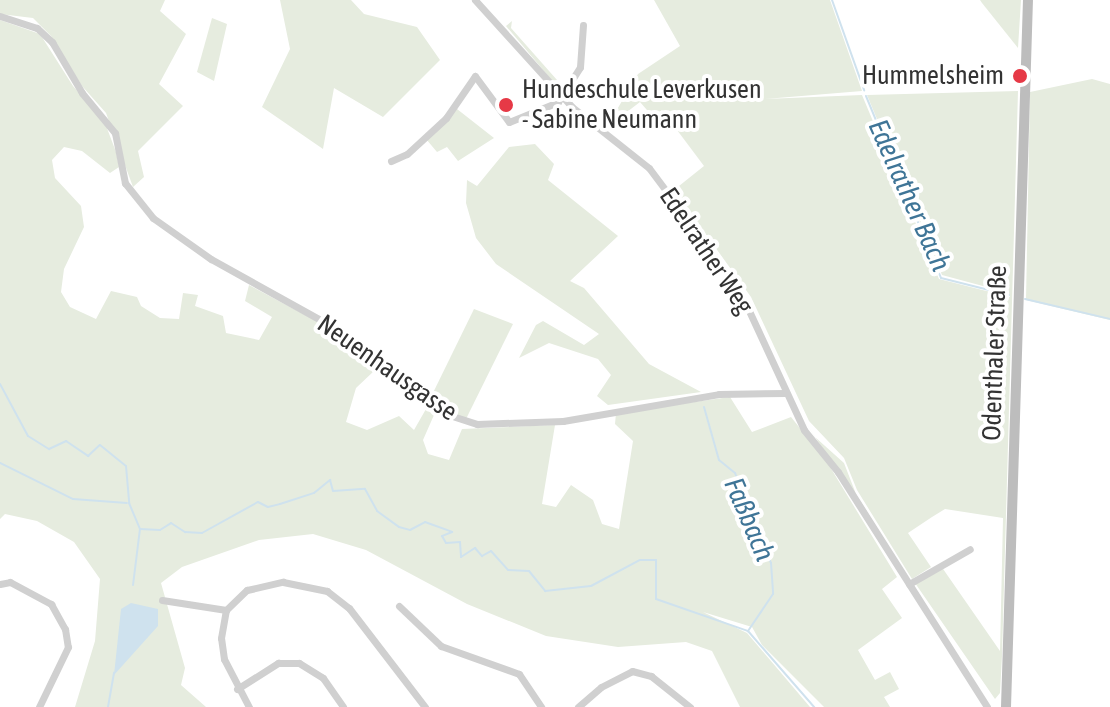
<!DOCTYPE html>
<html>
<head>
<meta charset="utf-8">
<style>
	body { margin:0 }
	#map { position:relative; width:1110px; height:707px; overflow:hidden; background:#fff; font-family:"Asap Condensed",sans-serif }
	div>[style] { position:absolute }
	[style*='--x'] { left:calc(var(--x)*1px); top:calc(var(--y)*1px); width:calc(var(--w)*1px); rotate:calc(var(--a)*1deg) }
	.green>* { inset:0; background:#e6ecdf }
	.water>* { inset:0; background:#cfe2ee }
	.stream>* { height:2px; margin:-1px; padding:0 1px; transform-origin:1px; border-radius:1px; background:#cfe2ee }
	.street>* { height:7px; margin:-3.5px; padding:0 3.5px; transform-origin:3.5px; border-radius:3.5px; background:#d0d0d0 }
	.secondary>* { height:10px; margin:-5px; padding:0 5px; transform-origin:5px; border-radius:5px; background:#bdbdbd }
	.dots>* { width:22px; height:22px; translate:-50% -50%; box-sizing:border-box; border:4px solid #fff; border-radius:50% }
	span { translate:-50% -50%; white-space:nowrap; text-align:center; line-height:1.15; -webkit-text-stroke:8px #fff; paint-order:stroke }
	.poi-label { font-size:26px; color:#333 }
	.right { translate:-100% -50%; text-align:right }
	.left { translate:0 -50%; text-align:left }
	.street-label { font-size:26px; color:#333 }
	.water-label { font-size:28px; color:#3f7597; font-style:italic }
</style>
</head>
<body>
<div id="map">
	<div class="green">
		<i style="clip-path:polygon(0 0,165px 0,160px 11px,186px 34px,159px 84px,183px 106px,138px 151px,144px 177px,133px 187px,106px 113px,82px 86px,51px 36px,33px 18px,0 14px)"></i>
		<i style="clip-path:polygon(280px 0,351px 0,364px 14px,417px 27px,440px 60px,383px 117px,334px 88px,323px 149px,262px 107px,290px 49px)"></i>
		<i style="clip-path:polygon(654px 0,830px 0,862px 91px,765px 99px,862px 95px,939px 279px,1010px 297px,1009px 293px,942px 275px,867px 95px,1018px 91px,1002px 656px,1000px 693px,995px 699px,915px 583px,941px 566px,1000px 651px,1003px 518px,945px 509px,932px 517px,908px 533px,931px 567px,912px 579px,857px 490px,844px 458px,809px 421px,751px 297px,674px 190px,704px 166px,662px 110px,653px 117px,640px 102px,606px 128px,638px 74px,680px 46px)"></i>
		<i style="clip-path:polygon(980px 0,1021px 0,1018px 48px,982px 3px)"></i>
		<i style="clip-path:polygon(212px 18px,227px 24px,214px 81px,197px 72px)"></i>
		<i style="clip-path:polygon(0 20px,40px 34px,73px 86px,105px 123px,116px 152px,119px 167px,110px 173px,82px 151px,64px 147px,52px 160px,55px 178px,81px 206px,84px 227px,64px 269px,61px 292px,70px 307px,96px 319px,111px 291px,137px 297px,141px 306px,160px 318px,179px 319px,183px 293px,198px 295px,195px 306px,223px 316px,226px 333px,259px 340px,272px 317px,245px 301px,249px 285px,331px 329px,374px 371px,356px 388px,346px 422px,367px 430px,399px 416px,414px 430px,426px 409px,434px 415px,423px 440px,428px 454px,449px 460px,462px 429px,555px 425px,542px 504px,556px 507px,571px 485px,593px 500px,602px 524px,619px 529px,633px 441px,615px 424px,616px 413px,730px 397px,752px 432px,791px 417px,827px 462px,897px 577px,882px 589px,902px 618px,858px 650px,875px 680px,890px 672px,899px 689px,884px 697px,890px 707px,824px 707px,762px 645px,752px 627px,703px 612px,747px 633px,810px 707px,740px 707px,712px 651px,686px 642px,618px 647px,546px 636px,467px 604px,366px 550px,313px 534px,259px 540px,182px 567px,161px 583px,185px 668px,181px 685px,206px 707px,75px 707px,95px 641px,100px 579px,74px 542px,37px 521px,5px 514px,0 519px)"></i>
		<i style="clip-path:polygon(512px 21px,511px 28px,565px 89px,560px 90px,506px 26px)"></i>
		<i style="clip-path:polygon(1092px 79px,1110px 84px,1110px 320px,1026px 300px,1030px 92px)"></i>
		<i style="clip-path:polygon(457px 109px,494px 138px,458px 161px,447px 147px,437px 152px,426px 139px)"></i>
		<i style="clip-path:polygon(535px 144px,554px 164px,548px 180px,618px 236px,570px 281px,584px 288px,649px 364px,701px 392px,608px 405px,597px 396px,611px 375px,598px 359px,549px 343px,519px 358px,536px 325px,543px 321px,584px 345px,599px 334px,496px 264px,476px 238px,466px 203px,467px 180px,477px 186px,509px 147px)"></i>
		<i style="clip-path:polygon(474px 309px,513px 324px,466px 419px,429px 401px)"></i>
		<i style="clip-path:polygon(798px 411px,815px 437px,844px 463px,856px 494px,910px 581px)"></i>
	</div>
	<div class="water">
		<i style="clip-path:polygon(131px 603px,158px 609px,158px 626px,114px 675px,121px 609px)"></i>
	</div>
	<div class="stream">
		<i style="--x:832;--y:0;--w:96;--a:70.4"></i>
		<i style="--x:866;--y:96;--w:197;--a:67.6"></i>
		<i style="--x:941;--y:278;--w:70;--a:14"></i>
		<i style="--x:1025;--y:299;--w:87;--a:13.2"></i>
		<i style="--x:0;--y:384;--w:59;--a:61.7"></i>
		<i style="--x:28;--y:436;--w:25;--a:32"></i>
		<i style="--x:49;--y:449;--w:19;--a:-25"></i>
		<i style="--x:66;--y:441;--w:27;--a:34"></i>
		<i style="--x:88;--y:456;--w:16;--a:-43"></i>
		<i style="--x:100;--y:445;--w:33;--a:39"></i>
		<i style="--x:126;--y:466;--w:37;--a:85"></i>
		<i style="--x:129;--y:503;--w:28;--a:67"></i>
		<i style="--x:140;--y:529;--w:20;--a:3"></i>
		<i style="--x:160;--y:530;--w:13;--a:-32"></i>
		<i style="--x:171;--y:523;--w:17;--a:33"></i>
		<i style="--x:185;--y:532;--w:17;--a:3"></i>
		<i style="--x:202;--y:533;--w:64;--a:-29"></i>
		<i style="--x:258;--y:502;--w:11;--a:27"></i>
		<i style="--x:268;--y:507;--w:12;--a:-14"></i>
		<i style="--x:280;--y:504;--w:36;--a:-18"></i>
		<i style="--x:314;--y:493;--w:21;--a:-39"></i>
		<i style="--x:330;--y:480;--w:11;--a:75"></i>
		<i style="--x:333;--y:491;--w:32;--a:-4"></i>
		<i style="--x:365;--y:489;--w:25;--a:61"></i>
		<i style="--x:377;--y:511;--w:27;--a:36"></i>
		<i style="--x:399;--y:527;--w:11;--a:15"></i>
		<i style="--x:410;--y:530;--w:17;--a:-28"></i>
		<i style="--x:425;--y:522;--w:29;--a:20"></i>
		<i style="--x:452;--y:532;--w:11;--a:158"></i>
		<i style="--x:442;--y:536;--w:8;--a:60"></i>
		<i style="--x:446;--y:543;--w:14;--a:-4"></i>
		<i style="--x:460;--y:542;--w:15;--a:86"></i>
		<i style="--x:461;--y:557;--w:17;--a:-33"></i>
		<i style="--x:475;--y:548;--w:11;--a:49"></i>
		<i style="--x:482;--y:556;--w:10;--a:-29"></i>
		<i style="--x:491;--y:551;--w:25;--a:48"></i>
		<i style="--x:508;--y:570;--w:21;--a:3"></i>
		<i style="--x:529;--y:571;--w:26;--a:51"></i>
		<i style="--x:545;--y:591;--w:46;--a:-6.2"></i>
		<i style="--x:591;--y:586;--w:55;--a:-28"></i>
		<i style="--x:640;--y:560;--w:16;--a:0"></i>
		<i style="--x:656;--y:560;--w:39;--a:90"></i>
		<i style="--x:656;--y:599;--w:97;--a:19.2"></i>
		<i style="--x:748;--y:631;--w:101;--a:49"></i>
		<i style="--x:704;--y:407;--w:55;--a:74.2"></i>
		<i style="--x:719;--y:460;--w:21;--a:39"></i>
		<i style="--x:735;--y:473;--w:97;--a:68.2"></i>
		<i style="--x:771;--y:563;--w:31;--a:86"></i>
		<i style="--x:773;--y:594;--w:45;--a:124"></i>
		<i style="--x:0;--y:463;--w:81;--a:26.3"></i>
		<i style="--x:73;--y:499;--w:54;--a:4.2"></i>
		<i style="--x:133;--y:585;--w:56;--a:-82.9"></i>
		<i style="--x:108;--y:707;--w:35;--a:-80"></i>
	</div>
	<div class="street">
		<i style="--x:475;--y:0;--w:144;--a:47.8"></i>
		<i style="--x:572;--y:107;--w:98;--a:38.4"></i>
		<i style="--x:649;--y:168;--w:99;--a:53.2"></i>
		<i style="--x:708;--y:247;--w:64;--a:55.8"></i>
		<i style="--x:744;--y:300;--w:143;--a:65.2"></i>
		<i style="--x:804;--y:430;--w:54;--a:51"></i>
		<i style="--x:838;--y:472;--w:278;--a:57.6"></i>
		<i style="--x:0;--y:16;--w:39;--a:18"></i>
		<i style="--x:37;--y:28;--w:21;--a:43"></i>
		<i style="--x:52;--y:42;--w:59;--a:59.5"></i>
		<i style="--x:82;--y:93;--w:52;--a:50.5"></i>
		<i style="--x:115;--y:133;--w:51;--a:78.7"></i>
		<i style="--x:125;--y:183;--w:45;--a:51.3"></i>
		<i style="--x:153;--y:218;--w:71;--a:35.3"></i>
		<i style="--x:211;--y:259;--w:152;--a:29.1"></i>
		<i style="--x:344;--y:333;--w:130;--a:38.5"></i>
		<i style="--x:446;--y:414;--w:33;--a:18"></i>
		<i style="--x:477;--y:424;--w:86;--a:-2"></i>
		<i style="--x:563;--y:421;--w:158;--a:-9.8"></i>
		<i style="--x:719;--y:394;--w:67;--a:-0.9"></i>
		<i style="--x:391;--y:161;--w:17;--a:-24"></i>
		<i style="--x:407;--y:154;--w:53;--a:-42.7"></i>
		<i style="--x:446;--y:118;--w:51;--a:-55.4"></i>
		<i style="--x:475;--y:76;--w:57;--a:53.5"></i>
		<i style="--x:509;--y:122;--w:53;--a:-22.2"></i>
		<i style="--x:558;--y:102;--w:41;--a:-57.8"></i>
		<i style="--x:580;--y:67;--w:42;--a:-85.9"></i>
		<i style="--x:0;--y:584;--w:10;--a:-11"></i>
		<i style="--x:10;--y:582;--w:47;--a:28.2"></i>
		<i style="--x:51;--y:604;--w:29;--a:61"></i>
		<i style="--x:65;--y:629;--w:18;--a:81"></i>
		<i style="--x:68;--y:647;--w:67;--a:115.8"></i>
		<i style="--x:909;--y:584;--w:70;--a:-29.8"></i>
		<i style="--x:162;--y:600;--w:65;--a:8.9"></i>
		<i style="--x:399;--y:606;--w:58;--a:43.6"></i>
		<i style="--x:441;--y:646;--w:83;--a:19.7"></i>
		<i style="--x:519;--y:674;--w:40;--a:56"></i>
		<i style="--x:237;--y:689;--w:49;--a:-32.4"></i>
		<i style="--x:278;--y:663;--w:21;--a:0"></i>
		<i style="--x:299;--y:663;--w:28;--a:32"></i>
		<i style="--x:323;--y:678;--w:35;--a:55"></i>
		<i style="--x:249;--y:707;--w:54;--a:-117.5"></i>
		<i style="--x:224;--y:659;--w:21;--a:-98"></i>
		<i style="--x:221;--y:638;--w:28;--a:-80"></i>
		<i style="--x:226;--y:610;--w:29;--a:-44"></i>
		<i style="--x:247;--y:590;--w:37;--a:-13"></i>
		<i style="--x:283;--y:582;--w:45;--a:11.6"></i>
		<i style="--x:327;--y:591;--w:28;--a:38"></i>
		<i style="--x:349;--y:608;--w:125;--a:52.5"></i>
		<i style="--x:578;--y:707;--w:30;--a:-41"></i>
		<i style="--x:601;--y:687;--w:35;--a:-27"></i>
		<i style="--x:632;--y:671;--w:20;--a:15"></i>
		<i style="--x:651;--y:676;--w:50;--a:38.5"></i>
	</div>
	<div class="secondary">
		<i style="--x:1006;--y:707;--w:707;--a:-88.22"></i>
	</div>
	<div class="dots">
		<i style="left:1020px;top:76px;background:#e63946"></i>
		<i style="left:506px;top:105px;background:#e63946"></i>
	</div>
	<div class="poi-label">
		<span class="right" style="left:1004px;top:76px">Hummelsheim</span>
		<span class="left" style="left:522px;top:105px">Hundeschule Leverkusen<br>- Sabine Neumann</span>
	</div>
	<div class="street-label">
		<span style="left:706px;top:251px;rotate:56deg">Edelrather Weg</span>
		<span style="left:995px;top:353px;rotate:-88deg">Odenthaler Straße</span>
		<span style="left:387px;top:368px;rotate:35deg">Neuenhausgasse</span>
	</div>
	<div class="water-label">
		<span style="left:910px;top:195px;rotate:66deg">Edelrather Bach</span>
		<span style="left:750px;top:519px;rotate:67deg">Faßbach</span>
	</div>
</div>
</body>
</html>
